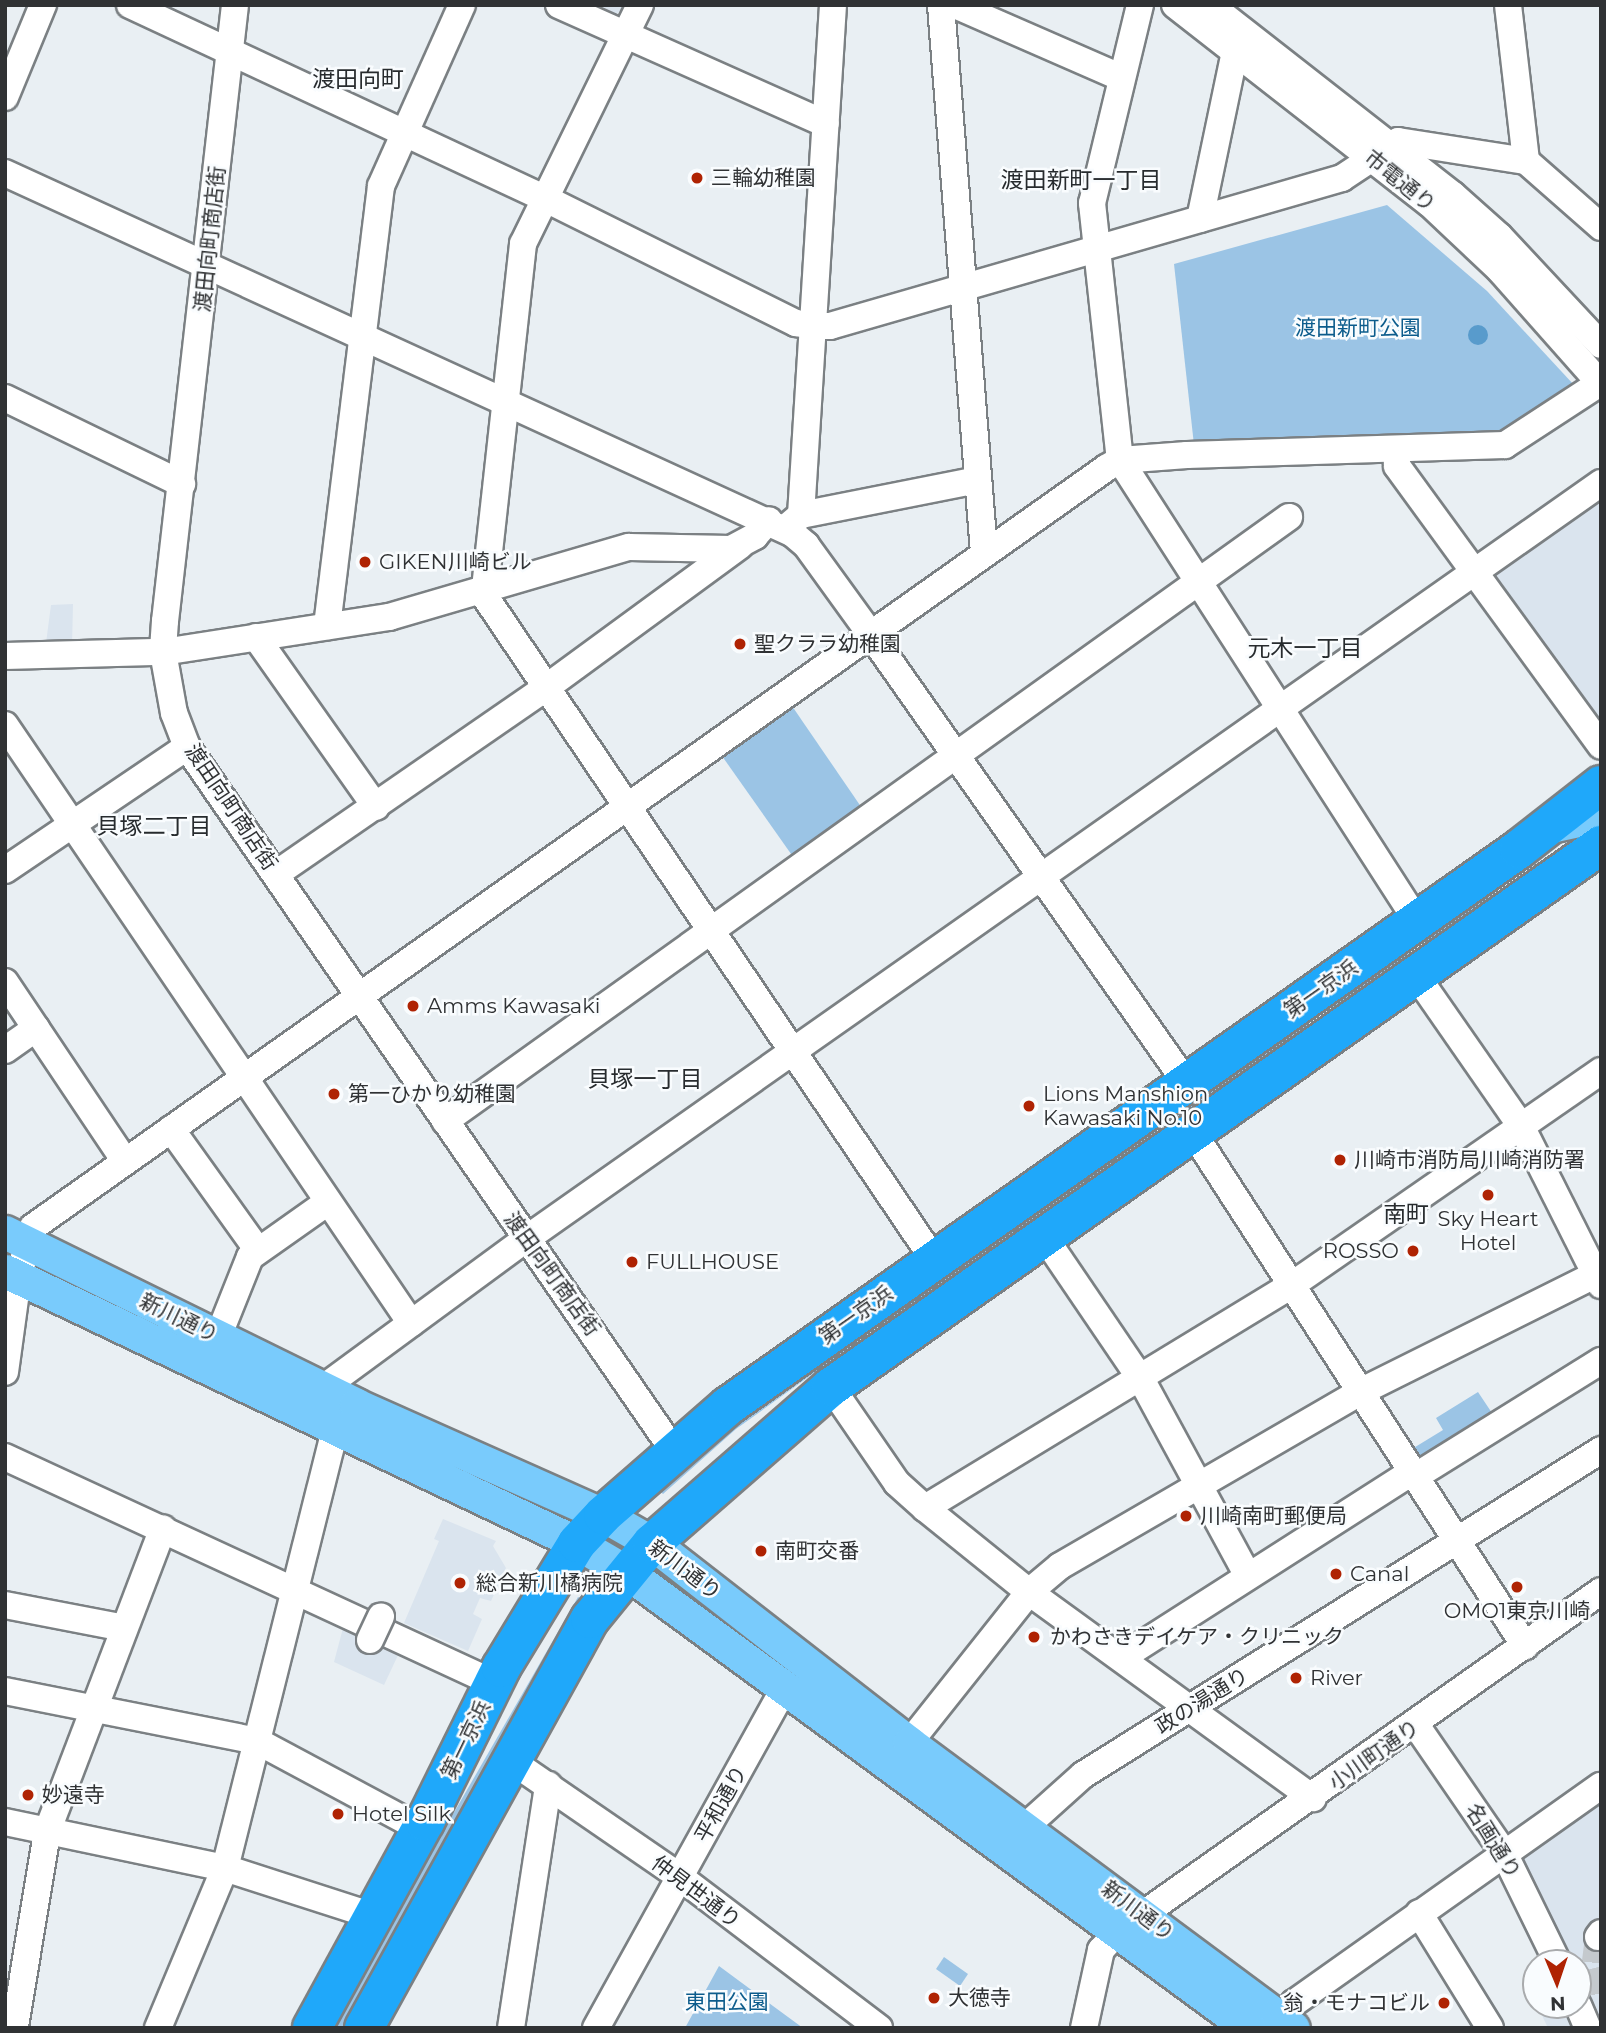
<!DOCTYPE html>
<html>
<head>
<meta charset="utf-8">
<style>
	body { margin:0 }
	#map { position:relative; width:1606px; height:2033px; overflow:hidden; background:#e9eff3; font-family:Montserrat,"Noto Sans JP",sans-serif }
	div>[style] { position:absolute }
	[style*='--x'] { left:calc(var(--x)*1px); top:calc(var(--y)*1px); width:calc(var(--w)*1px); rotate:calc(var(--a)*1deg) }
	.built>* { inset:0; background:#dae4ee }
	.green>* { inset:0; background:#9bc4e5 }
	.water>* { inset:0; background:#589bcc }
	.round { border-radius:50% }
	.minor-tunnel>* { height:26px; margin-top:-13px; transform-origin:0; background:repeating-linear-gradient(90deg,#c4c9cd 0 26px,transparent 0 39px) }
	.roads { filter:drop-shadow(2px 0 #7b8083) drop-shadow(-2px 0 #7b8083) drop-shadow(0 2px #7b8083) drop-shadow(0 -2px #7b8083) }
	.minor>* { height:26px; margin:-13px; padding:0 13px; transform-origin:13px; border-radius:13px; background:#fff }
	.major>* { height:33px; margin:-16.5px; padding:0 16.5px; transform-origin:16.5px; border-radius:16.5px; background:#79cbfc }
	.highway>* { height:38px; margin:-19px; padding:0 19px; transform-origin:19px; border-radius:19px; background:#1fa8fa }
	.bridges { filter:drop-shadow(2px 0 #7b8083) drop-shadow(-2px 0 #7b8083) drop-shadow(0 2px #7b8083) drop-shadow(0 -2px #7b8083) }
	.minor-bridge>* { height:26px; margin:-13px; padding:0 13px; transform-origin:13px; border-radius:13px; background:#fff }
	.dots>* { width:19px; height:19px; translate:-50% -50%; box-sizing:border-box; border:4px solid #f9fcfe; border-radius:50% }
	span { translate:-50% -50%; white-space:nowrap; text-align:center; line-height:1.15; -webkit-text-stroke:5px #f9fcfe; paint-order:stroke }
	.poi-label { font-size:21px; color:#303234 }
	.left { translate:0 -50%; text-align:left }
	.right { translate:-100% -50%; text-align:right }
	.street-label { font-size:21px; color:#303234 }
	.park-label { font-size:21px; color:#0c5c8c }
	.neighbourhood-label { font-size:23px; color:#272b2e }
	.frame { position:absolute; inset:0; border:7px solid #303234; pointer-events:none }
	.north { position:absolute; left:1522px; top:1949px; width:70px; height:70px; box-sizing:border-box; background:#f9fcfe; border:2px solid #a9abad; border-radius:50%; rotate:178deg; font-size:19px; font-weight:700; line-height:28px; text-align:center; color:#303234 }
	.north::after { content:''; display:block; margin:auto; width:24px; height:32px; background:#af2303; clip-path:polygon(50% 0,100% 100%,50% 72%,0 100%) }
</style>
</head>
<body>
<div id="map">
	<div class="built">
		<i style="clip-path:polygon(582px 5px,625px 5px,612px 19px)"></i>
		<i style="clip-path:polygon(1601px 502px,1601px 727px,1491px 579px)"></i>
		<i style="clip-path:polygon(73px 604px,72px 646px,46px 643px,51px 605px)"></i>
		<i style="clip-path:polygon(443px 1519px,496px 1541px,493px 1546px,506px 1568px,491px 1601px,480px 1598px,473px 1614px,482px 1619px,468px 1651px,404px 1623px,439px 1541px,434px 1539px)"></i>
		<i style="clip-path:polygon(343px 1628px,399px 1653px,384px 1685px,334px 1662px)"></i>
		<i style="clip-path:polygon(1601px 1798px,1601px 2028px,1548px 2028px,1537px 2005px,1578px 2005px,1578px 1963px,1563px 1963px,1519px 1856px)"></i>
	</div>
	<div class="green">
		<i style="clip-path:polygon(1387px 205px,1487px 291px,1574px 385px,1509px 435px,1194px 445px,1174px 264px)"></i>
		<i style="clip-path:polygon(792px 706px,866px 814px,796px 861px,722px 756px)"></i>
		<i style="clip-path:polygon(1601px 819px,1601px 828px,1429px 949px,1420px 936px,1499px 891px)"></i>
		<i style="clip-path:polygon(1405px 948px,1413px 960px,1336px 1014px,1327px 1002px)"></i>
		<i style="clip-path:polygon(1303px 1019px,1312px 1031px,1177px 1127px,1168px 1115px)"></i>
		<i style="clip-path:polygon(1152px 1126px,1160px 1139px,956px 1282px,878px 1327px,736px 1429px,663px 1494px,657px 1488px,708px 1442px)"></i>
		<i style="clip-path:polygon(1478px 1392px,1496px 1419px,1417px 1468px,1407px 1452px,1443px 1430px,1436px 1418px)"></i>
		<i style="clip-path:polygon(578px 1597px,585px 1600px,346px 2028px,330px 2028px)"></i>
		<i style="clip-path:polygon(944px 1957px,968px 1974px,960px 1986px,936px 1969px)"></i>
		<i style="clip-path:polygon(719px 1966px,773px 2006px,803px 2028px,685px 2028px)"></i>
	</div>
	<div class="water">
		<i class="round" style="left:1468px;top:325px;width:20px;height:20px"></i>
	</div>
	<div class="minor-tunnel">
		<i style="--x:1598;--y:1937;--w:31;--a:97"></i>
		<i style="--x:1594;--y:1968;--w:30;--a:76"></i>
	</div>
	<div class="roads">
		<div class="minor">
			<i style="--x:130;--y:5;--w:455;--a:25"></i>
			<i style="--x:542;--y:197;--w:284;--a:26.4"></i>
			<i style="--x:796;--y:323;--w:17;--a:10"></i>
			<i style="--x:813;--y:326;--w:17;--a:0"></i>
			<i style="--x:830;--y:326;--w:533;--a:-16.12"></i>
			<i style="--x:1342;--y:178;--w:67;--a:-33.5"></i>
			<i style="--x:1398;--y:141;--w:130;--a:8.9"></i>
			<i style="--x:235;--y:5;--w:620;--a:96.48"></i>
			<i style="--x:165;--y:621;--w:31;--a:94"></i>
			<i style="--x:163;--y:652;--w:62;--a:79.8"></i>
			<i style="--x:174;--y:713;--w:36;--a:69"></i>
			<i style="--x:187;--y:747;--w:856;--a:55.33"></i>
			<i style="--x:559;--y:5;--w:292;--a:24"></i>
			<i style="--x:640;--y:5;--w:266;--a:116.1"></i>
			<i style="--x:523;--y:244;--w:353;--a:96.3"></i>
			<i style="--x:484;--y:595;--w:803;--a:55.91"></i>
			<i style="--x:941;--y:5;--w:549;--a:85.51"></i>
			<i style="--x:955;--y:5;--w:180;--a:23.6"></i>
			<i style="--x:1140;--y:5;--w:204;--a:103.6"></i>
			<i style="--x:1092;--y:203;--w:259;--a:83.8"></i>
			<i style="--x:1120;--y:460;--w:548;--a:57.21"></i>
			<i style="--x:1175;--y:5;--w:323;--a:38"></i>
			<i style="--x:1430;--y:204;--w:96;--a:43.3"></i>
			<i style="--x:1500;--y:270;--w:152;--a:48.5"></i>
			<i style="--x:1210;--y:5;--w:308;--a:38"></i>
			<i style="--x:1453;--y:195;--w:62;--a:41.7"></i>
			<i style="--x:1499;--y:236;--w:149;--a:46.9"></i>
			<i style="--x:1508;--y:5;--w:157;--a:83.4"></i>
			<i style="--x:1526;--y:161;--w:100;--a:41.3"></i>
			<i style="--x:5;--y:97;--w:100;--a:-67.6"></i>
			<i style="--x:5;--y:173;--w:867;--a:24.61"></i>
			<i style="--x:793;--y:534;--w:17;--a:40"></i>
			<i style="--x:806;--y:545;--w:107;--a:54.1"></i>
			<i style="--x:869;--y:632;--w:553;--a:54.87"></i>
			<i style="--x:1200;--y:219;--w:171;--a:-78.2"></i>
			<i style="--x:5;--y:398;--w:197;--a:25.9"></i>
			<i style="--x:1396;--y:450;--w:16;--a:86"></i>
			<i style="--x:1397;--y:466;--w:346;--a:53.9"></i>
			<i style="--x:801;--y:515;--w:511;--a:-86.41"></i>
			<i style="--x:788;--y:526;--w:17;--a:-40"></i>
			<i style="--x:801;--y:515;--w:180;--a:-11.2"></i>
			<i style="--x:327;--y:626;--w:443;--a:-83"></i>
			<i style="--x:381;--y:186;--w:198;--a:-65.9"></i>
			<i style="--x:256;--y:637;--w:208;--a:54.8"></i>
			<i style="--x:5;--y:656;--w:158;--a:-1.5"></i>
			<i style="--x:163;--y:652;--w:229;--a:-8.8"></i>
			<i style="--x:389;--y:617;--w:250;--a:-16.3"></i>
			<i style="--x:629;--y:547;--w:102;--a:1.1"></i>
			<i style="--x:731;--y:549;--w:27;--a:-28"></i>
			<i style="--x:755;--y:536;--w:21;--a:-49"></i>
			<i style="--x:5;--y:725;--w:723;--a:55.83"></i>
			<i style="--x:5;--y:870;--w:220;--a:-34.1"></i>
			<i style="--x:276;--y:874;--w:329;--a:-34.6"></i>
			<i style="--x:547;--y:687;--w:239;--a:-36.2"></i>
			<i style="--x:1416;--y:975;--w:184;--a:55.2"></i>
			<i style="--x:1521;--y:1126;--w:178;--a:63.3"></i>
			<i style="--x:5;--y:982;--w:214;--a:56.2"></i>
			<i style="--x:5;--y:1050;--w:38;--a:-35"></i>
			<i style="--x:445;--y:1121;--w:1038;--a:-35.59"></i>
			<i style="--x:171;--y:1129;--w:148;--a:54.4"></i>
			<i style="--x:1194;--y:1134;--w:610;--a:57.12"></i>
			<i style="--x:1045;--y:1238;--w:171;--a:55.8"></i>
			<i style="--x:1141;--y:1379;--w:224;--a:61.5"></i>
			<i style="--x:218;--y:1337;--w:86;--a:-68.2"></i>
			<i style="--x:250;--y:1257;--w:95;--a:-35.2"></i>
			<i style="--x:5;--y:1372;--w:96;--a:-82.2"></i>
			<i style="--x:18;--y:1277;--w:52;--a:-73.3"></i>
			<i style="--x:33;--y:1227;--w:1314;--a:-35.27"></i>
			<i style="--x:1106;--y:468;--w:16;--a:-30"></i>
			<i style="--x:1120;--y:460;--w:67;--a:-4.3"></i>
			<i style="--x:1187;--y:455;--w:318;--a:-1.8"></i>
			<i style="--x:1505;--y:445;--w:113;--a:-33.1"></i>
			<i style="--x:831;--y:1387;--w:116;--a:55.5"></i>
			<i style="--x:897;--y:1483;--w:38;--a:42"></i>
			<i style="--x:925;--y:1508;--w:134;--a:38.9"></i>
			<i style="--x:1029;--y:1592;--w:351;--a:36"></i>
			<i style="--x:323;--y:1388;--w:252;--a:-36.3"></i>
			<i style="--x:526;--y:1239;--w:1314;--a:-35.12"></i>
			<i style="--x:5;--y:1457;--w:539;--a:24.8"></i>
			<i style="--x:925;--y:1508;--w:429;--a:-31.3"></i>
			<i style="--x:1292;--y:1285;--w:376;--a:-34.7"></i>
			<i style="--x:5;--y:1605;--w:121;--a:10.9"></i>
			<i style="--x:1121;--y:1658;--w:336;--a:-32.6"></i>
			<i style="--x:1404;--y:1477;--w:12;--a:-5"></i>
			<i style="--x:1416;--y:1476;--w:218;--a:-31.9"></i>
			<i style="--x:5;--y:1691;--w:257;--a:11.2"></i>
			<i style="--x:257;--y:1741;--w:186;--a:28.2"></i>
			<i style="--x:1416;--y:1725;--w:155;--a:55.5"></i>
			<i style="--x:1504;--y:1853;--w:123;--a:63.9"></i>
			<i style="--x:909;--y:1743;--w:193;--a:-51.5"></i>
			<i style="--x:1029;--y:1592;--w:40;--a:-40"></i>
			<i style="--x:1060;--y:1566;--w:349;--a:-30.1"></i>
			<i style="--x:1362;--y:1391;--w:267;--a:-26.5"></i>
			<i style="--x:510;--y:1760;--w:206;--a:34.5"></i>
			<i style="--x:680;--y:1877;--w:250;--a:37.2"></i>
			<i style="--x:5;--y:1822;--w:225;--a:11.8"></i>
			<i style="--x:225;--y:1868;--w:157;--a:17.9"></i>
			<i style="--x:1025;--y:1827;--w:78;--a:-41.9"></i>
			<i style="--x:1083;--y:1775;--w:612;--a:-32.1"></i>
			<i style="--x:1419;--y:1913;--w:135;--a:58.3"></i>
			<i style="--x:1598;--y:1937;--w:5;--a:-53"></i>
			<i style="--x:1578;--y:2005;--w:25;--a:67"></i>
			<i style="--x:1282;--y:2020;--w:21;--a:-55"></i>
			<i style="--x:1294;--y:2003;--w:376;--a:-35.3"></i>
			<i style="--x:15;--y:2026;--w:197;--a:-80.6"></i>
			<i style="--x:47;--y:1832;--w:325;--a:-69.1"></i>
			<i style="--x:158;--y:2028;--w:173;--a:-67.3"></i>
			<i style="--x:225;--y:1868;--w:452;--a:-75.9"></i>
			<i style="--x:511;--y:2028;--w:246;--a:-81.3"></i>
			<i style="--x:596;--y:2028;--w:386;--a:-61"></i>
			<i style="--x:1084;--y:2028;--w:80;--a:-77.7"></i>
			<i style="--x:1101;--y:1950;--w:25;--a:-47"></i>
			<i style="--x:1118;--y:1932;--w:591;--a:-35.22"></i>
		</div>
		<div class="major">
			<i style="--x:1551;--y:826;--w:51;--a:-12.4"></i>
			<i style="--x:5;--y:1232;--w:391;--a:26.2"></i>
			<i style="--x:356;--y:1405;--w:270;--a:24"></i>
			<i style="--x:603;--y:1515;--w:56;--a:29.7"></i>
			<i style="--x:652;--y:1543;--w:326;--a:37.9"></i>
			<i style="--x:909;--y:1743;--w:478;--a:36.6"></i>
			<i style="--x:5;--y:1271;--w:633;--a:25.43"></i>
			<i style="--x:577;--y:1543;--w:56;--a:30.3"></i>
			<i style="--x:625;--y:1571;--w:773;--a:36.22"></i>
		</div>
		<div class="highway">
			<i style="--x:312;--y:2028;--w:235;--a:-61.3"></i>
			<i style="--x:425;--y:1822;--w:172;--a:-63.7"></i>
			<i style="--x:501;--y:1668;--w:146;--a:-58.7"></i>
			<i style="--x:577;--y:1543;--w:38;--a:-47"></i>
			<i style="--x:603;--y:1515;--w:166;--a:-41.1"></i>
			<i style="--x:728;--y:1406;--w:967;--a:-35.15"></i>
			<i style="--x:1519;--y:849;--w:104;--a:-38"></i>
			<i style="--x:364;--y:2028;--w:467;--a:-61.1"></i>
			<i style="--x:590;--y:1619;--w:98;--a:-50.8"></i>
			<i style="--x:652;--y:1543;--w:237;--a:-41.1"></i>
			<i style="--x:831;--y:1387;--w:942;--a:-35.14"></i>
		</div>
	</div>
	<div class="bridges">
		<div class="minor-bridge">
			<i style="--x:370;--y:1640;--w:26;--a:-65"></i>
		</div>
	</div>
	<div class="dots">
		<i style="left:697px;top:178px;background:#af2303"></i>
		<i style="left:365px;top:562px;background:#af2303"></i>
		<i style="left:740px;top:644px;background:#af2303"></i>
		<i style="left:413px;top:1006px;background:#af2303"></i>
		<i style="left:334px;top:1094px;background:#af2303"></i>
		<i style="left:1029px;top:1106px;background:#af2303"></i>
		<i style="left:1340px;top:1160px;background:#af2303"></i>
		<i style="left:1488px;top:1195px;background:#af2303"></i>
		<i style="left:1413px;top:1251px;background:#af2303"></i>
		<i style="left:632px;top:1262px;background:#af2303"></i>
		<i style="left:1186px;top:1516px;background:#af2303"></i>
		<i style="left:761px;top:1551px;background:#af2303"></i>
		<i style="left:1336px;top:1574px;background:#af2303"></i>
		<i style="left:460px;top:1583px;background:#af2303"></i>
		<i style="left:1517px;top:1587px;background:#af2303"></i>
		<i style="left:1034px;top:1637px;background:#af2303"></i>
		<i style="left:1296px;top:1678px;background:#af2303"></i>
		<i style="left:28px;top:1795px;background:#af2303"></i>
		<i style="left:338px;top:1814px;background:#af2303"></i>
		<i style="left:934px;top:1998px;background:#af2303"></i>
		<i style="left:1444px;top:2003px;background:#af2303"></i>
	</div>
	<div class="poi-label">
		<span class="left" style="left:711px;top:178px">三輪幼稚園</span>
		<span class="left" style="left:379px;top:562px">GIKEN川崎ビル</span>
		<span class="left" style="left:754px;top:644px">聖クララ幼稚園</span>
		<span class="left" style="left:427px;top:1006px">Amms Kawasaki</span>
		<span class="left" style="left:348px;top:1094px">第一ひかり幼稚園</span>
		<span class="left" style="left:1043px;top:1106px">Lions Manshion<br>Kawasaki No.10</span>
		<span class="left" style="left:1354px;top:1160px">川崎市消防局川崎消防署</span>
		<span style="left:1488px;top:1231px">Sky Heart<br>Hotel</span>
		<span class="right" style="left:1399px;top:1251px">ROSSO</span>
		<span class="left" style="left:646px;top:1262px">FULLHOUSE</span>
		<span class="left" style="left:1200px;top:1516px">川崎南町郵便局</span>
		<span class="left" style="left:775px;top:1551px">南町交番</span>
		<span class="left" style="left:1350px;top:1574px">Canal</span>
		<span class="left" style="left:476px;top:1583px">総合新川橘病院</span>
		<span style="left:1517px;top:1611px">OMO1東京川崎</span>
		<span class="left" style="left:1050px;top:1637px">かわさきデイケア・クリニック</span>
		<span class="left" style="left:1310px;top:1678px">River</span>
		<span class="left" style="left:42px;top:1795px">妙遠寺</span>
		<span class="left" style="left:352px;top:1814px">Hotel Silk</span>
		<span class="left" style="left:948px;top:1998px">大徳寺</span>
		<span class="right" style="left:1430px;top:2003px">翁・モナコビル</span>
	</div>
	<div class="street-label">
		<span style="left:1400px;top:181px;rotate:39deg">市電通り</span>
		<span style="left:210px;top:239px;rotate:-84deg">渡田向町商店街</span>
		<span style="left:231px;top:807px;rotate:56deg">渡田向町商店街</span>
		<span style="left:1321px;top:989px;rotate:-35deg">第一京浜</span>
		<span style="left:552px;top:1274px;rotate:54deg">渡田向町商店街</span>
		<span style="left:856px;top:1315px;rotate:-35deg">第一京浜</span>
		<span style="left:179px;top:1318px;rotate:26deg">新川通り</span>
		<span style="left:685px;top:1570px;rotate:37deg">新川通り</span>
		<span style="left:1202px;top:1701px;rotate:-32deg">政の湯通り</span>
		<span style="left:466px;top:1740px;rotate:-64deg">第一京浜</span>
		<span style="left:1374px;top:1755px;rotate:-35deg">小川町通り</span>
		<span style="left:721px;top:1804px;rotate:-61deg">平和通り</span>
		<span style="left:1493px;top:1841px;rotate:58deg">名画通り</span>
		<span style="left:696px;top:1892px;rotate:37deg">仲見世通り</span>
		<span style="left:1138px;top:1911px;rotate:37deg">新川通り</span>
	</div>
	<div class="park-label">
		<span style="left:1358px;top:328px">渡田新町公園</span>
		<span style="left:727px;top:2002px">東田公園</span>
	</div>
	<div class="neighbourhood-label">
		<span style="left:358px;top:79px">渡田向町</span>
		<span style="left:1081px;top:180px">渡田新町一丁目</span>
		<span style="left:1305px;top:648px">元木一丁目</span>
		<span style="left:154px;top:826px">貝塚二丁目</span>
		<span style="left:645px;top:1079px">貝塚一丁目</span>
		<span style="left:1406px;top:1214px">南町</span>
	</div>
	<div class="frame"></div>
	<div class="north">N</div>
</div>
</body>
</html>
